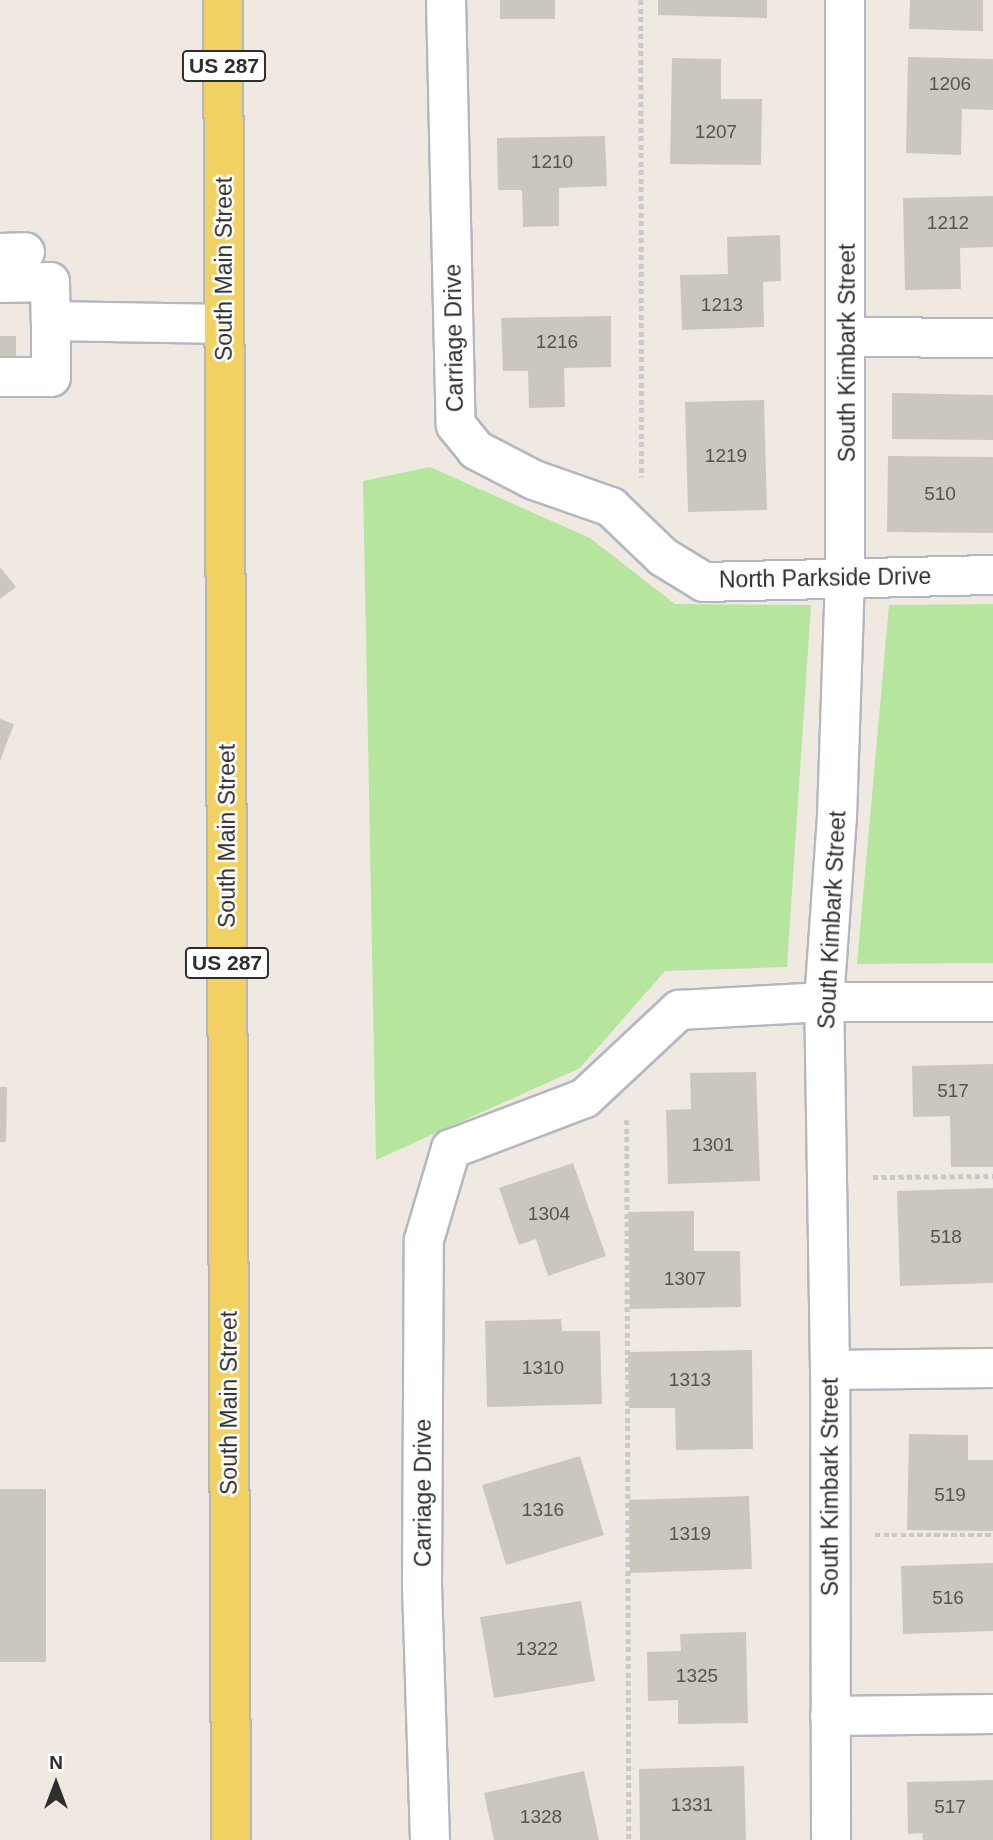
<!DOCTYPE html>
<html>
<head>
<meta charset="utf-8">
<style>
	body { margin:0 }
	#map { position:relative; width:993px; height:1840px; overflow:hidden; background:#efe9e1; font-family:Arial,sans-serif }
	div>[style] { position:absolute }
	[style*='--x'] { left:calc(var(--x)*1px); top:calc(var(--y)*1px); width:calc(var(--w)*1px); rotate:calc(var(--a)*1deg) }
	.green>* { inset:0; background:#b6e59e }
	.building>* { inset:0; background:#cbc7bf }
	.path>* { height:4.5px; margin-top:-2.25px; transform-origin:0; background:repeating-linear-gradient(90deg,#c9c9c9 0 5px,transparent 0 8.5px) }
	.roads { filter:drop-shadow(2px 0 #b4b7c1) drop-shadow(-2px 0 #b4b7c1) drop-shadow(0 2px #b4b7c1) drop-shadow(0 -2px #b4b7c1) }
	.minor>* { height:38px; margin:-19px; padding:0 19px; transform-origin:19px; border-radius:19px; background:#fff }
	.major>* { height:38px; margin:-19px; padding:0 19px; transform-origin:19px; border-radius:19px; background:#f2d163 }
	span { translate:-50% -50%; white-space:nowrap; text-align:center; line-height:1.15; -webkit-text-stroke:5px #fff; paint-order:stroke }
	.number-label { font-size:19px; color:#555452 }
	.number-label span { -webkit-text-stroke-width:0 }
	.shield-label span { padding:2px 5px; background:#fff; border:2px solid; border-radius:5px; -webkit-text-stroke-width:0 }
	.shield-label { font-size:21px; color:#2e2e2e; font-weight:700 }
	.street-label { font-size:23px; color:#2e2e2e }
	.north { position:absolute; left:21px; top:1749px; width:70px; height:70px; -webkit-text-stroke:5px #fff; paint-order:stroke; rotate:0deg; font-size:19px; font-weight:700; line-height:28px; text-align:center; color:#2e2e2e }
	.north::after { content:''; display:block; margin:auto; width:24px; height:32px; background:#2e2e2e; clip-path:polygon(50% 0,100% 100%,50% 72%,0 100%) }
</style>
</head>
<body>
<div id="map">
	<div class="green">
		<i style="clip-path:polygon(430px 467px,590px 538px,675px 604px,811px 605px,787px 967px,665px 971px,580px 1068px,376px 1160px,363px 481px)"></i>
		<i style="clip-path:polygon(993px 604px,993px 963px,857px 964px,889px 605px)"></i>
	</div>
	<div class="building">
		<i style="clip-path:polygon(500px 0,555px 0,555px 19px,500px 19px)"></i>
		<i style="clip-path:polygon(658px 0,767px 0,767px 18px,658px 15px)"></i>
		<i style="clip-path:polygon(910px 0,983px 0,983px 31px,909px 29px)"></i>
		<i style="clip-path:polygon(908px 57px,993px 59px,993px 110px,962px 109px,961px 155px,906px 153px)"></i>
		<i style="clip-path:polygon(672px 58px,721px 59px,721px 99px,762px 99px,761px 165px,670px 164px)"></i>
		<i style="clip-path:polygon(605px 136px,607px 186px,559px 188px,559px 226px,523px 227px,522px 190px,498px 190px,497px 138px)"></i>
		<i style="clip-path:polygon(993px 196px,993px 247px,960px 248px,961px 289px,905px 290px,903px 198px)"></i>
		<i style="clip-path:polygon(780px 235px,781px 281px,763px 282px,764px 327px,682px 330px,680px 275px,728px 274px,727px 237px)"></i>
		<i style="clip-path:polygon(611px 316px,611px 367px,564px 368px,565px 407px,529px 408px,528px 371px,503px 371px,501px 318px)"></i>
		<i style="clip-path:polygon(0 336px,16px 336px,16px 367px,0 367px)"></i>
		<i style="clip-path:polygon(892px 393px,993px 395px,993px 440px,892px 439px)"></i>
		<i style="clip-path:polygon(764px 400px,767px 510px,688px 512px,685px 402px)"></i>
		<i style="clip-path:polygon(888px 456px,993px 457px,993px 533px,887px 532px)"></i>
		<i style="clip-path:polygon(0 567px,16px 587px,0 599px)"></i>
		<i style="clip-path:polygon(0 719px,14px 724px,0 761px)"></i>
		<i style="clip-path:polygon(993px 1064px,993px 1167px,951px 1167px,950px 1116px,913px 1117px,912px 1066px)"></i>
		<i style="clip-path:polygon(756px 1072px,760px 1181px,668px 1184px,666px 1110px,691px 1109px,690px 1073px)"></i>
		<i style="clip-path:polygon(0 1087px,7px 1087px,6px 1142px,0 1142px)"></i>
		<i style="clip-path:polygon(573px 1163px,606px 1256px,548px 1276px,536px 1239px,519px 1245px,499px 1188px)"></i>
		<i style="clip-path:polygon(993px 1188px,993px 1283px,900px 1286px,897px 1191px)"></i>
		<i style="clip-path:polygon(694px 1211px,694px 1251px,740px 1251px,741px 1307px,630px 1309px,628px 1212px)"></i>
		<i style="clip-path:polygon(561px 1319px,562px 1331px,600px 1331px,602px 1404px,487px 1407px,485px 1321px)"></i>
		<i style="clip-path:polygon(752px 1350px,753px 1449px,676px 1450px,675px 1408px,629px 1408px,628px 1352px)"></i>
		<i style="clip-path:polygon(909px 1434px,968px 1435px,968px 1460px,993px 1460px,993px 1531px,907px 1530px)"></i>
		<i style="clip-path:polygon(580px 1456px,604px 1535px,506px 1565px,482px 1485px)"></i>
		<i style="clip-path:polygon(0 1489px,46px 1489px,46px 1662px,0 1662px)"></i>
		<i style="clip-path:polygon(749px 1496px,752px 1569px,630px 1573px,629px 1500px)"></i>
		<i style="clip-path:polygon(993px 1563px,993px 1631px,903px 1634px,901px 1566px)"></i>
		<i style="clip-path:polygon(581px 1601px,595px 1681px,494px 1698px,480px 1617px)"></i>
		<i style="clip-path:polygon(746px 1632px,748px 1723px,678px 1724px,678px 1700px,648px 1701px,647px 1652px,681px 1651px,680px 1634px)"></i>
		<i style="clip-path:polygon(744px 1766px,746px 1840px,640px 1840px,639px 1769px)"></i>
		<i style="clip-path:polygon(584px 1771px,599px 1840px,494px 1840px,484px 1793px)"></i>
		<i style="clip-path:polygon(993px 1780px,993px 1840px,923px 1840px,922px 1833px,908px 1834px,907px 1782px)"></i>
	</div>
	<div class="path">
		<i style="--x:641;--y:0;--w:477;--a:89.9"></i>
		<i style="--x:627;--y:1120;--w:720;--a:89.84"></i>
		<i style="--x:873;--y:1177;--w:120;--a:-0.5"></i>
		<i style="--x:875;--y:1535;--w:118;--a:0"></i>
	</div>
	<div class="roads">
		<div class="minor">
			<i style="--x:446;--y:0;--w:425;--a:88.7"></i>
			<i style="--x:456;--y:425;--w:32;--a:51"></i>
			<i style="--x:476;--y:450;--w:65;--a:27.3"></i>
			<i style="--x:534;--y:480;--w:82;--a:19.3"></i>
			<i style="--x:611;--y:507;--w:72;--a:43.9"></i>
			<i style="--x:663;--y:557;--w:48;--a:31.4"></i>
			<i style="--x:704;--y:582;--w:289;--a:-1.4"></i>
			<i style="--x:0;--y:253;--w:25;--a:-2"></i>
			<i style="--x:0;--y:283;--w:50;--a:-1.1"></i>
			<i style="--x:50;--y:282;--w:39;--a:89"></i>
			<i style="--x:51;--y:321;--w:56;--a:90"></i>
			<i style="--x:51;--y:377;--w:51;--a:180"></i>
			<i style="--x:51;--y:321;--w:173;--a:1"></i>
			<i style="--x:848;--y:337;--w:145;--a:0.4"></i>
			<i style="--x:830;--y:1370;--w:163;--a:-0.7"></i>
			<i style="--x:830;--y:1716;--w:163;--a:-0.7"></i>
			<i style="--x:430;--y:1840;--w:255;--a:-91.8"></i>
			<i style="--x:422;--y:1585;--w:345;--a:-89.7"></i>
			<i style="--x:424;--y:1240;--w:95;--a:-73.5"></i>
			<i style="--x:451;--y:1149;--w:143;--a:-20.8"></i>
			<i style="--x:585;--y:1098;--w:129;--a:-43.1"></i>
			<i style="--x:679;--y:1010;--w:145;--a:-3.2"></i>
			<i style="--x:824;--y:1002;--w:169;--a:0"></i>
			<i style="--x:831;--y:1840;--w:470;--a:-90.1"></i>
			<i style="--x:830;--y:1370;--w:368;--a:-90.9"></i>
			<i style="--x:824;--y:1002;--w:185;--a:-86"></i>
			<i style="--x:837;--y:817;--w:241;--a:-88.1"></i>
			<i style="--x:845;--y:576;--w:576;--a:-90"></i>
		</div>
		<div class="major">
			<i style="--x:223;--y:0;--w:1840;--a:89.75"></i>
		</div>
	</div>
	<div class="number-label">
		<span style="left:950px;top:84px">1206</span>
		<span style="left:716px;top:132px">1207</span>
		<span style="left:552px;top:162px">1210</span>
		<span style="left:948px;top:223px">1212</span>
		<span style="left:722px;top:305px">1213</span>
		<span style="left:557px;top:342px">1216</span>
		<span style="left:726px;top:456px">1219</span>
		<span style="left:940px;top:494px">510</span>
		<span style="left:953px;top:1091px">517</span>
		<span style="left:713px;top:1145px">1301</span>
		<span style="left:549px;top:1214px">1304</span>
		<span style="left:946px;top:1237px">518</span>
		<span style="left:685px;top:1279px">1307</span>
		<span style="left:543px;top:1368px">1310</span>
		<span style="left:690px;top:1380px">1313</span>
		<span style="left:950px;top:1495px">519</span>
		<span style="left:543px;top:1510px">1316</span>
		<span style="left:690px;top:1534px">1319</span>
		<span style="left:948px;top:1598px">516</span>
		<span style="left:537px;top:1649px">1322</span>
		<span style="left:697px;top:1676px">1325</span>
		<span style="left:692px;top:1805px">1331</span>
		<span style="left:950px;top:1807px">517</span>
		<span style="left:541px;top:1817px">1328</span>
	</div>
	<div class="shield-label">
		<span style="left:224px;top:66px">US 287</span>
		<span style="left:227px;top:963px">US 287</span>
	</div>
	<div class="street-label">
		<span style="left:224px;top:269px;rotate:-90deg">South Main Street</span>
		<span style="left:454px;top:338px;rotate:-91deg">Carriage Drive</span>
		<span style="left:847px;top:353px;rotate:-90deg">South Kimbark Street</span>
		<span style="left:825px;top:578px;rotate:-1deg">North Parkside Drive</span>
		<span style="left:227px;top:836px;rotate:-90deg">South Main Street</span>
		<span style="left:832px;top:920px;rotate:-87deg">South Kimbark Street</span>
		<span style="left:229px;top:1403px;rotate:-90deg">South Main Street</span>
		<span style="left:830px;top:1487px;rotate:-90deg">South Kimbark Street</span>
		<span style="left:423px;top:1493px;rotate:-90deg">Carriage Drive</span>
	</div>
	<div class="north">N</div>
</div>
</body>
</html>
